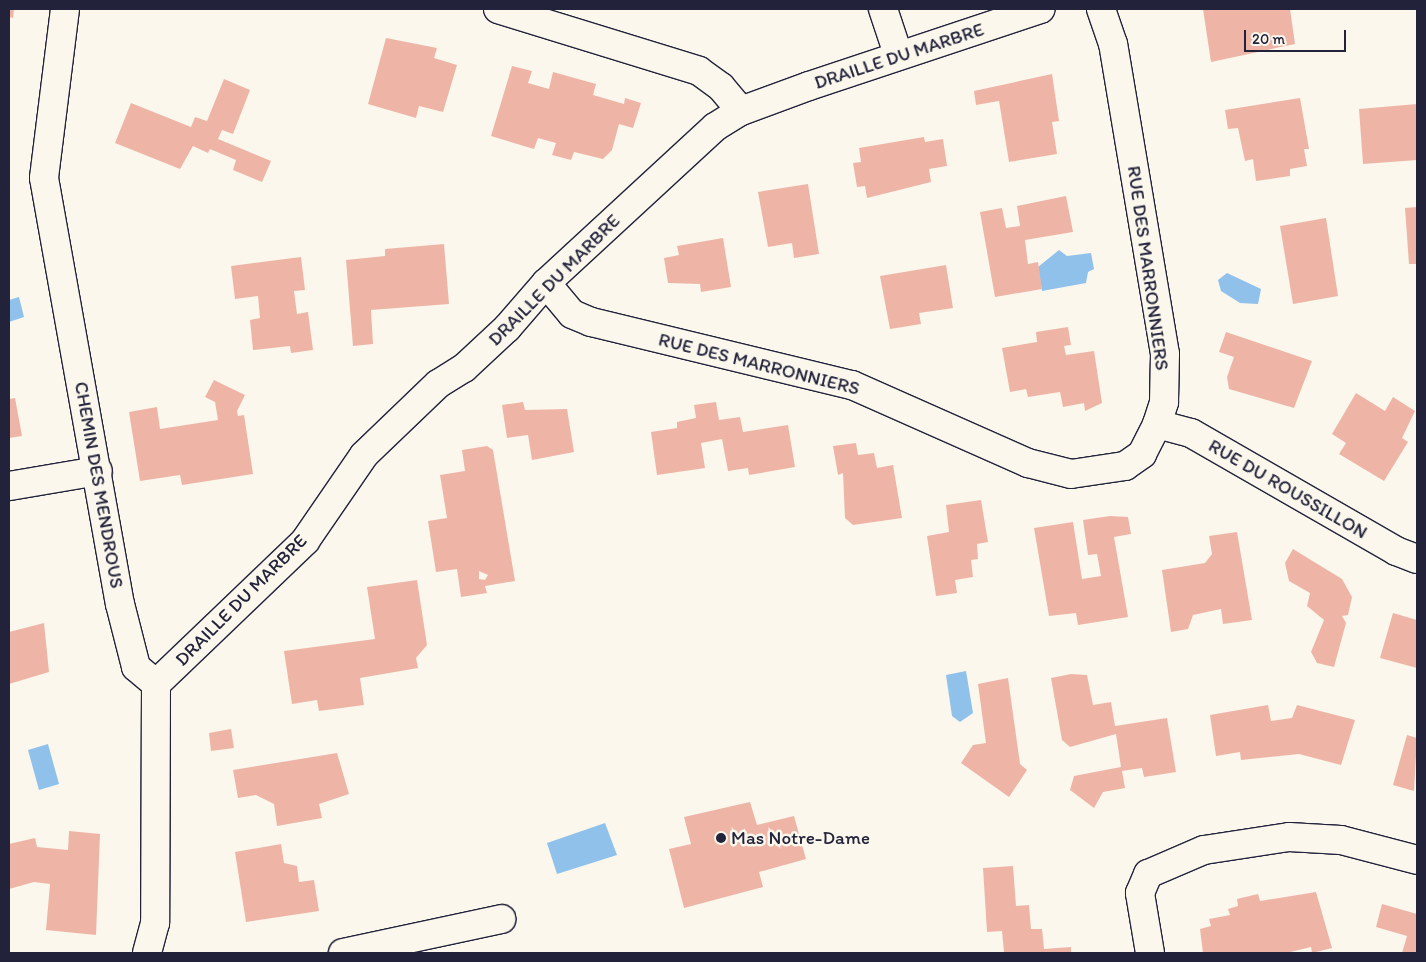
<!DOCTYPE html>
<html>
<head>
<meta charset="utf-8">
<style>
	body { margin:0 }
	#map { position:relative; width:1426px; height:962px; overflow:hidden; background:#fbf7ec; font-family:Itim,sans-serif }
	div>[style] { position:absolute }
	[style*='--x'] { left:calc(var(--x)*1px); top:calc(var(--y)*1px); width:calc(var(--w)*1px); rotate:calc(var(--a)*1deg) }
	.water>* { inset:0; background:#8fc1eb }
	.building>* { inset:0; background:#eeb5a7 }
	.roads { filter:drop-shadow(1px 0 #22223b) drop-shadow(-1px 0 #22223b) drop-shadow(0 1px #22223b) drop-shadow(0 -1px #22223b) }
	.minor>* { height:28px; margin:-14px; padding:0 14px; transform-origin:14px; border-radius:14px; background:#fbf7ec }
	.dots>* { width:14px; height:14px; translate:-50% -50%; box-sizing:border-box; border:2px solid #fbf7ec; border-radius:50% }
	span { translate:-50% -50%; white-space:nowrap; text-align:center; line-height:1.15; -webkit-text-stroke:5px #fbf7ec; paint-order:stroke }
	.street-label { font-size:19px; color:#22223b }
	.poi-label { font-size:19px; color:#22223b }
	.left { translate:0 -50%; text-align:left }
	.frame { position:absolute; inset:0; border:10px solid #22223b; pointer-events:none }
	.scale { position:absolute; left:1244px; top:30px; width:102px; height:22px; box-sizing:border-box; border:2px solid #22223b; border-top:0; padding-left:6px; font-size:15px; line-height:18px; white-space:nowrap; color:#22223b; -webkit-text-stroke:4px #fbf7ec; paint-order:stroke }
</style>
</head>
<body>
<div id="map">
	<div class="water">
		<i style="clip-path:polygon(1059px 250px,1067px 256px,1091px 253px,1094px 269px,1088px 272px,1086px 283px,1042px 291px,1038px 267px)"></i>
		<i style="clip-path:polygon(1227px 273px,1261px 289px,1258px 304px,1240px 303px,1221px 291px,1218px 280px)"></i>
		<i style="clip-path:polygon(19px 297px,24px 317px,9px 322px,9px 300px)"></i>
		<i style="clip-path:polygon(966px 671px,973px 713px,960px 722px,952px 716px,946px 675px)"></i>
		<i style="clip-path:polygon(48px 744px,59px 784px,39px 790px,28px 750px)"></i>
		<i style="clip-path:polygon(605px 823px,617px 855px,557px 874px,547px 843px)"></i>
	</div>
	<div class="building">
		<i style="clip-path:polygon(9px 9px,14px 9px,13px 18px,9px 17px)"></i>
		<i style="clip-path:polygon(1203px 9px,1290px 9px,1295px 44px,1211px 62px)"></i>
		<i style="clip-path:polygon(386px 38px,437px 48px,434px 58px,457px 65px,443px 112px,419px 106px,416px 118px,368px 104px)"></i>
		<i style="clip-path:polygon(512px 66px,532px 71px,528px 83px,549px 89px,553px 72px,596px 84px,593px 95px,624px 104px,625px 98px,641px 103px,633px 128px,619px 124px,612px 150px,603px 159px,574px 152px,571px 160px,552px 155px,556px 143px,538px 138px,534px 149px,491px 136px)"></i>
		<i style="clip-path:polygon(1052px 74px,1059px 121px,1052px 122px,1057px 154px,1009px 162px,999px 101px,976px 105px,974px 91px)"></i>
		<i style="clip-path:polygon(224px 79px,250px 90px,233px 134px,222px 130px,218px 139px,271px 161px,262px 182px,233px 170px,236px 160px,210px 149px,208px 153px,193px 146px,180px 169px,115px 143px,131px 103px,191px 127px,195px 117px,207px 121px)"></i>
		<i style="clip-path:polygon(1300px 98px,1309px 149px,1304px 149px,1307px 166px,1290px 169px,1290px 176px,1256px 181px,1253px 159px,1245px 161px,1238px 128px,1228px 129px,1225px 110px)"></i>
		<i style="clip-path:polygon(1417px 104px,1417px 160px,1363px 164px,1359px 109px)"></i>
		<i style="clip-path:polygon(924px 137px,925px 142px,943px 139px,947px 166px,929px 169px,931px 182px,867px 198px,865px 186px,857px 187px,853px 163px,861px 162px,859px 148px)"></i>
		<i style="clip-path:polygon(808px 184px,819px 254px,794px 258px,792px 243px,768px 247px,758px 192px)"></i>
		<i style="clip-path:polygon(1066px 196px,1073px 232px,1025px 240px,1028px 264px,1038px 262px,1042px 289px,995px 297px,980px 212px,1002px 208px,1006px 228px,1020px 226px,1017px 206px)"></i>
		<i style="clip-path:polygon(1417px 207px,1417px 264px,1409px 264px,1405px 208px)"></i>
		<i style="clip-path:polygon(1326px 218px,1338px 296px,1293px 304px,1280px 226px)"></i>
		<i style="clip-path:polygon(723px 238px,731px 287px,701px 292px,700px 284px,668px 283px,664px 258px,679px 255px,677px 246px)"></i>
		<i style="clip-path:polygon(444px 244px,449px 304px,371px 310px,373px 344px,353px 346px,346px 260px,385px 256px,385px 249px)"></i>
		<i style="clip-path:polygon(301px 257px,305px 290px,294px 291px,297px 314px,308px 312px,313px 350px,291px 353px,290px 346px,253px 350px,250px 320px,260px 318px,258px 296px,235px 299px,231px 266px)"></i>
		<i style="clip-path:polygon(946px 265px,953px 308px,919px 313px,921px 324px,890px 329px,880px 276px)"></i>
		<i style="clip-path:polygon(1068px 327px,1071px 345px,1064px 346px,1066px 355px,1094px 351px,1102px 403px,1085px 411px,1084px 403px,1063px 407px,1060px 392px,1028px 397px,1026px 389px,1010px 392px,1002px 348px,1037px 342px,1036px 332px)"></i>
		<i style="clip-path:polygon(1226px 332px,1312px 361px,1294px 408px,1229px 389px,1227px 377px,1234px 357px,1219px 352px)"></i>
		<i style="clip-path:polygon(214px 380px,245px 395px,237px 411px,238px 416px,244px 415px,253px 474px,182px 485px,180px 475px,140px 481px,129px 412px,157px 407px,160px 429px,218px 420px,215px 402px,205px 397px)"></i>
		<i style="clip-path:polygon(1356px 393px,1385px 411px,1393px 397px,1415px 411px,1402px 438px,1408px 442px,1384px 481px,1339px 454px,1346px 443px,1332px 434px)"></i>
		<i style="clip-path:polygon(15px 398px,22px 436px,9px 438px,9px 399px)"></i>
		<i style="clip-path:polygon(523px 402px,525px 410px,567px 409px,574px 452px,532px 460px,528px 435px,507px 438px,502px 405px)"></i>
		<i style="clip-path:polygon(716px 402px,719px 420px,740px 417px,743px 432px,788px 425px,795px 467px,749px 475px,748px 468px,728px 471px,722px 439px,701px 443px,705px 468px,657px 475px,651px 432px,677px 428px,677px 422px,696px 418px,694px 405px)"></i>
		<i style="clip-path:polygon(856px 443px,858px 455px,874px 453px,877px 468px,893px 465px,902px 518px,853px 525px,845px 518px,843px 473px,838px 475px,833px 446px)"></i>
		<i style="clip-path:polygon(evenodd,487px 446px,493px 450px,515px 581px,485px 586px,487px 593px,461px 597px,457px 569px,436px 572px,428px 521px,447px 518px,440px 475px,465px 471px,462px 450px,487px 446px,479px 571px,488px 575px,485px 580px,479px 579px,479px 571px)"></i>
		<i style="clip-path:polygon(981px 500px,988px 542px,977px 544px,978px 559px,971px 560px,973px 577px,955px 580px,957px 593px,936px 596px,927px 536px,949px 532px,946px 505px)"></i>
		<i style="clip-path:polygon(1110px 516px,1128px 517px,1131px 534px,1114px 537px,1128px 617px,1078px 625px,1076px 613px,1049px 616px,1034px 528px,1073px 522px,1082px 579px,1101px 576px,1097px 554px,1088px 555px,1083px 520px)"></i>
		<i style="clip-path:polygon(1237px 532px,1252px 620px,1223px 624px,1221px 609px,1193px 615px,1188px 629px,1171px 632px,1162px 570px,1205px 563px,1212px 554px,1209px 536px)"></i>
		<i style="clip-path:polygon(1293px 549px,1342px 579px,1352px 597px,1348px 615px,1342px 616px,1346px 623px,1334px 667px,1317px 663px,1311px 652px,1324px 620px,1307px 606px,1310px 593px,1289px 581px,1285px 563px)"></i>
		<i style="clip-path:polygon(417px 580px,427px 645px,416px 658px,418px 668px,360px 678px,364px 705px,319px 711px,317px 700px,292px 704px,284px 651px,375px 639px,367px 587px)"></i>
		<i style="clip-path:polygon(1393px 613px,1417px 620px,1417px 668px,1380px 658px)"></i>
		<i style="clip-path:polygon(44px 623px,49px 672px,9px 684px,9px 632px)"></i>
		<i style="clip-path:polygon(1071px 674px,1087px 675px,1093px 705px,1111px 702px,1115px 726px,1167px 718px,1176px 772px,1144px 777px,1142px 768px,1122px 771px,1125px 788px,1103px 792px,1094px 808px,1070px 790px,1074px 776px,1121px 767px,1116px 734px,1070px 747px,1062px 740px,1051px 678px)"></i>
		<i style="clip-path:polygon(1008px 678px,1020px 764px,1027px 770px,1009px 797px,961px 763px,973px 745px,986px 743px,978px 684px)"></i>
		<i style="clip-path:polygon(1268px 705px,1271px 721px,1292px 718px,1297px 705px,1355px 720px,1341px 765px,1299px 754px,1241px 760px,1240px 752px,1216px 756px,1210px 715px)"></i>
		<i style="clip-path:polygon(231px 729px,234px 748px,211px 751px,209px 733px)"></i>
		<i style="clip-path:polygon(1407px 735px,1417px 738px,1414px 791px,1393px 785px)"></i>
		<i style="clip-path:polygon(337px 753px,349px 794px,319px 804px,322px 818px,277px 826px,274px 804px,256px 795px,238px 798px,233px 770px)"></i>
		<i style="clip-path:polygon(750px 802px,757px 825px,794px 816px,806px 859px,759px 872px,763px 887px,684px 908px,669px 849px,691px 844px,684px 817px)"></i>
		<i style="clip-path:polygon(69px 831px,100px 834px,96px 935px,46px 930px,50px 884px,34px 882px,9px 889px,9px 844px,35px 838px,37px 847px,68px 850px)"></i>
		<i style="clip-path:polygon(281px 844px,284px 863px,297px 866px,299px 882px,314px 880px,319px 911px,246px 922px,235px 852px)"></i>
		<i style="clip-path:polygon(1013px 866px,1016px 906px,1029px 905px,1031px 929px,1042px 929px,1044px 949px,1071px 947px,1071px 953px,1004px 952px,1002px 931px,987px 932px,983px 868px)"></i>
		<i style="clip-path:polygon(1316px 892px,1332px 948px,1312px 953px,1311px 947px,1286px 953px,1203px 953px,1200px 929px,1211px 926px,1209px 919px,1230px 915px,1228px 909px,1238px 906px,1237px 899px,1258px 894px,1260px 901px)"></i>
		<i style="clip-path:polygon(1382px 904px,1417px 914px,1417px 953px,1402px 953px,1407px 936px,1376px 927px)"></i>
	</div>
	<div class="roads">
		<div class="minor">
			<i style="--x:65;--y:9;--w:170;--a:97.1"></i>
			<i style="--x:44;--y:178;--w:433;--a:79.9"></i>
			<i style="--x:120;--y:604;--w:65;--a:75.7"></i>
			<i style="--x:136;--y:667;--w:26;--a:40"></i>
			<i style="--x:156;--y:684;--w:239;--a:90.2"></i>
			<i style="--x:155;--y:923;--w:31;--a:105"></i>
			<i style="--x:498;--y:9;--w:210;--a:17.1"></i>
			<i style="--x:699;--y:71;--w:27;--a:36"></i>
			<i style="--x:721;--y:87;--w:31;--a:50"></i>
			<i style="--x:883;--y:9;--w:47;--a:71.6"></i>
			<i style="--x:546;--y:283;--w:40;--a:50"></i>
			<i style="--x:572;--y:314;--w:21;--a:23"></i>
			<i style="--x:591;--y:322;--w:268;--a:13.6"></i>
			<i style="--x:852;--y:385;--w:193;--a:23.9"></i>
			<i style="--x:1028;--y:463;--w:44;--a:14.3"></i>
			<i style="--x:1071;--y:474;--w:55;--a:-8.4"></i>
			<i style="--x:1125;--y:466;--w:21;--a:-35"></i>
			<i style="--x:1142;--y:454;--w:34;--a:-63"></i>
			<i style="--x:1157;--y:424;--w:23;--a:-72"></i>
			<i style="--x:1164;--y:402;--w:48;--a:-88.8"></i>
			<i style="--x:1165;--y:354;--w:314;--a:-99.5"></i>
			<i style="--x:1113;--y:44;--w:37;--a:-109"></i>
			<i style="--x:1157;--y:424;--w:35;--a:15"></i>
			<i style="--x:1191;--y:433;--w:237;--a:29.9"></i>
			<i style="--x:1396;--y:551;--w:22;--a:21"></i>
			<i style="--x:9;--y:486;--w:90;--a:-9.6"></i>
			<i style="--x:156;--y:684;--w:207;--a:-43.8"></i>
			<i style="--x:305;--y:541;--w:104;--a:-55.5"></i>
			<i style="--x:364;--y:455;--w:103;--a:-43.8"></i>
			<i style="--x:438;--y:384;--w:31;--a:-32"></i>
			<i style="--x:464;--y:368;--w:59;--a:-42.9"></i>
			<i style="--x:507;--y:328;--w:60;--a:-49.1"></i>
			<i style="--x:546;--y:283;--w:230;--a:-42.7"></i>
			<i style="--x:715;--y:127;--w:31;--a:-32"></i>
			<i style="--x:741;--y:111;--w:72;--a:-20.2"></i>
			<i style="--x:809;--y:86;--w:244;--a:-18.4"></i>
			<i style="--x:343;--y:953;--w:162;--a:-12.1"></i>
			<i style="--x:1150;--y:953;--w:61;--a:-99.5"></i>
			<i style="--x:1140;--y:893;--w:21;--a:-67"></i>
			<i style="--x:1148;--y:874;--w:61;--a:-23.2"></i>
			<i style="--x:1204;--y:850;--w:86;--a:-8.7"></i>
			<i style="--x:1289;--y:837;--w:52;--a:3.3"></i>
			<i style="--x:1341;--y:840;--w:79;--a:14.7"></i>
		</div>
	</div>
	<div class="dots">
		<i style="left:721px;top:838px;background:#22223b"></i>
	</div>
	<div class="street-label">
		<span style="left:899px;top:56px;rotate:-18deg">DRAILLE DU MARBRE</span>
		<span style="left:1148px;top:268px;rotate:82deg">RUE DES MARRONNIERS</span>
		<span style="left:554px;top:280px;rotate:-45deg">DRAILLE DU MARBRE</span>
		<span style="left:759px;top:364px;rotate:14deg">RUE DES MARRONNIERS</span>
		<span style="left:99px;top:485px;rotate:80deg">CHEMIN DES MENDROUS</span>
		<span style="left:1288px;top:489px;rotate:30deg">RUE DU ROUSSILLON</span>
		<span style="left:241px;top:600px;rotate:-45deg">DRAILLE DU MARBRE</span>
	</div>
	<div class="poi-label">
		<span class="left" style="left:731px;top:838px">Mas Notre-Dame</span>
	</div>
	<div class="frame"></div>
	<div class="scale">20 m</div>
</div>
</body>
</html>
